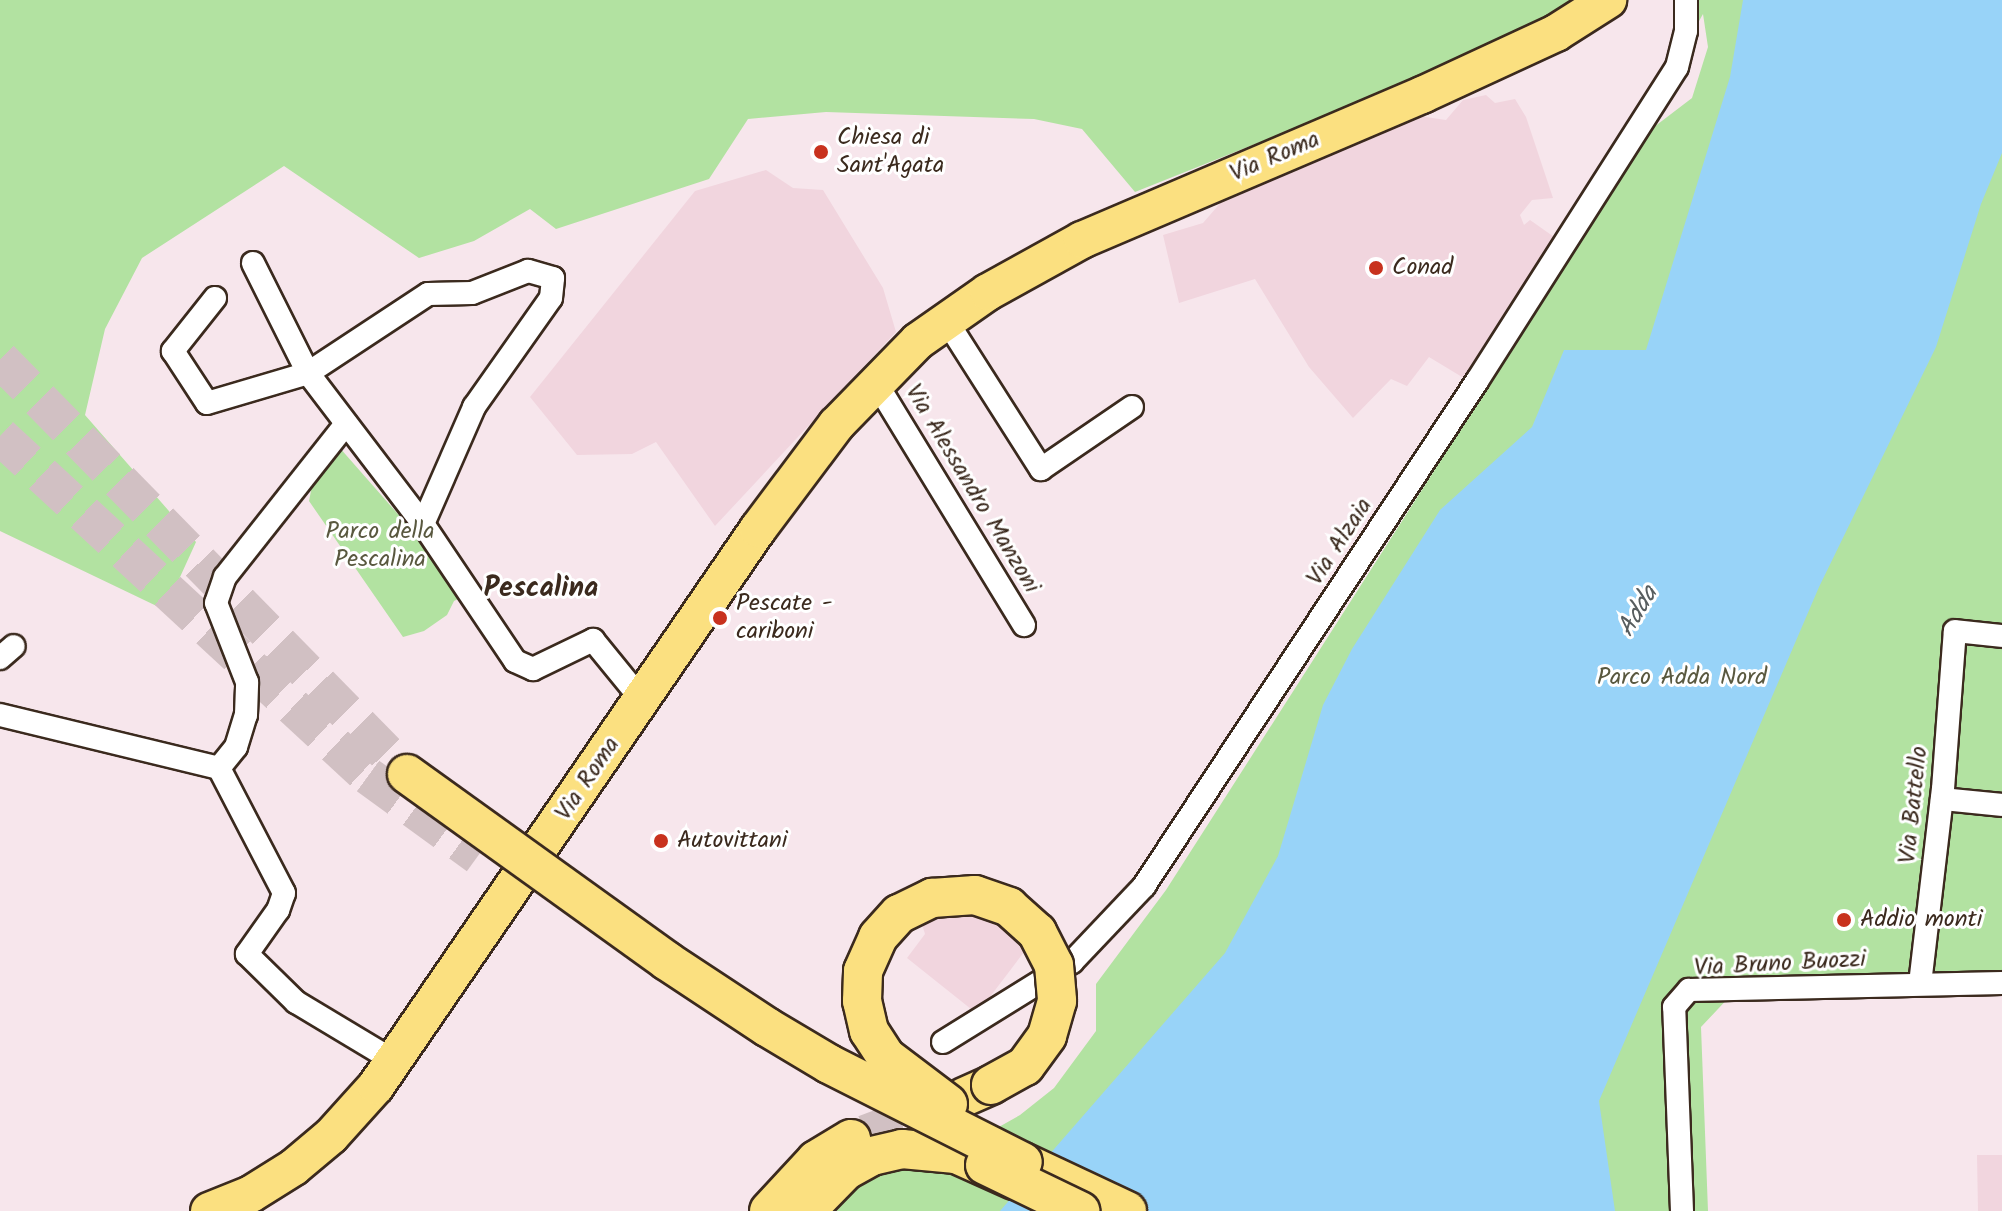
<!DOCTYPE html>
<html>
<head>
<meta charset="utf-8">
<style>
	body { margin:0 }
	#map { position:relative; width:2002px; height:1211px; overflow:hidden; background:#f7e6ec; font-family:Kalam,sans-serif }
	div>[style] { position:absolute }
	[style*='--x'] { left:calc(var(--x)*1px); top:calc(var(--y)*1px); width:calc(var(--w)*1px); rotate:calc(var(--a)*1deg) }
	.built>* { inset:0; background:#f1d5de }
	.green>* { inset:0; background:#b2e2a1 }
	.water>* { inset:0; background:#98d3f8 }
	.trunk-tunnel>* { height:38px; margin-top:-19px; transform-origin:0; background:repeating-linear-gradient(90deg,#d1c0c3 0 38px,transparent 0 57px) }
	.roads { filter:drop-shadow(2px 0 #3b2a1e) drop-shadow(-2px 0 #3b2a1e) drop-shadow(0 2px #3b2a1e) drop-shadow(0 -2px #3b2a1e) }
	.minor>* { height:22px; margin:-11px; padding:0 11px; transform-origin:11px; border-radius:11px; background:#fff }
	.primary>* { height:36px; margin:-18px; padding:0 18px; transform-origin:18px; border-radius:18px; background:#fbe080 }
	.trunk>* { height:38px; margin:-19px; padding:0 19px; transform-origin:19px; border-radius:19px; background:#fbe080 }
	.bridges { filter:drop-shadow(2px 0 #3b2a1e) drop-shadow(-2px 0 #3b2a1e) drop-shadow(0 2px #3b2a1e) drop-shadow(0 -2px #3b2a1e) }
	.trunk-bridge>* { height:38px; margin:-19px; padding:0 19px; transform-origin:19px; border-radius:19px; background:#fbe080 }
	.dots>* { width:22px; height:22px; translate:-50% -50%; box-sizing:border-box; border:4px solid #fff; border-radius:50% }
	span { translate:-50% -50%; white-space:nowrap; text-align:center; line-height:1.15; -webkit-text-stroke:6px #fff; paint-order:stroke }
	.poi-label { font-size:24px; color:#3b2a1e }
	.left { translate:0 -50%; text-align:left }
	.street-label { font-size:24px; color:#3b2a1e }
	.park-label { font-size:24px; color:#59583f }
	.water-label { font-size:26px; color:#575d5f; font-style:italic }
	.quarter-label { font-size:28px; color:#3b2a1e; font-weight:700 }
</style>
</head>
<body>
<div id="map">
	<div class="built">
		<i style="clip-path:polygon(1486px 95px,1495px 103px,1515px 99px,1526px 117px,1553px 198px,1532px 200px,1520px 215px,1524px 225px,1530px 220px,1557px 239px,1472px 383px,1429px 357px,1407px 386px,1391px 379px,1353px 418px,1309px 367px,1255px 279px,1179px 303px,1163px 235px,1203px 223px,1223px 200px,1419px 116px,1446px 120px,1463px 100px)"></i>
		<i style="clip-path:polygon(766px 170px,793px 188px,823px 190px,883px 288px,896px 332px,715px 526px,656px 442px,632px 454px,577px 455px,530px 397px,695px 191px)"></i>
		<i style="clip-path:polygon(914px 898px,1046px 923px,983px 1006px,971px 1009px,907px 958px,925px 934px)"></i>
		<i style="clip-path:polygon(1977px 1155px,2002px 1155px,2002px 1211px,1978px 1211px)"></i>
	</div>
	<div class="green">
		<i style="clip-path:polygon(0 0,1579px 0,1415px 80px,1135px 192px,1082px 129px,1034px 119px,826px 112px,748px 119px,709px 179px,556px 229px,530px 209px,474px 241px,419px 258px,284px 166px,142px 258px,105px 329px,85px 415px,196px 542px,165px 610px,0 531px)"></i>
		<i style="clip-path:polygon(1696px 0,2002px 0,2002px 984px,1734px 992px,1701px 1027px,1708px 1211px,821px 1211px,889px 1161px,949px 1155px,1020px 1115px,1054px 1088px,1096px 1031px,1096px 984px,1166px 890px,1654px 127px,1692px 98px,1708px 47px,1703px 14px,1694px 30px)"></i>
		<i style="clip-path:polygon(339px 447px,404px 521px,460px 598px,454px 601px,447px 615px,424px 631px,403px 637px,309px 501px,313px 481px)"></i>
	</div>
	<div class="water">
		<i style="clip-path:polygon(1743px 0,2002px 0,2002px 153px,1981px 204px,1936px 347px,1819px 587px,1599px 1101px,1615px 1211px,1000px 1211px,1225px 953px,1278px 856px,1323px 705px,1352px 649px,1440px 510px,1532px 427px,1564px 350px,1646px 350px,1730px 77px)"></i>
	</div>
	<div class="trunk-tunnel">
		<i style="--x:0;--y:359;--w:581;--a:45.56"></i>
		<i style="--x:0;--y:436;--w:501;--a:42.74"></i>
		<i style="--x:368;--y:776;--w:136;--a:36"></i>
		<i style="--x:865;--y:1134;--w:91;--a:-20.6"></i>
	</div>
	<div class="roads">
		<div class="minor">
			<i style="--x:215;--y:298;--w:68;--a:128.4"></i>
			<i style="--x:173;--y:351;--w:62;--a:56.8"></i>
			<i style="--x:207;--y:403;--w:105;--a:-16.5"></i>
			<i style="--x:308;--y:373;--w:123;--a:-116.6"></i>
			<i style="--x:946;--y:320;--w:177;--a:57.5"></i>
			<i style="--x:1041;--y:469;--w:110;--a:-34.3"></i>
			<i style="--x:875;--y:381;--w:286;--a:58.6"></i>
			<i style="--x:423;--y:524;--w:128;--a:-66.4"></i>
			<i style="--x:474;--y:407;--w:133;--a:-54.8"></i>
			<i style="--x:551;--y:298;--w:20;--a:-84"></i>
			<i style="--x:553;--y:278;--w:26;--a:-164"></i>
			<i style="--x:528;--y:271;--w:60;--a:158.6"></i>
			<i style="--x:472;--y:293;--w:44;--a:178.7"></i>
			<i style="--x:428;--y:294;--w:144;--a:146.6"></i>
			<i style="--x:308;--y:373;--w:190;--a:52.7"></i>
			<i style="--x:423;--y:524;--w:165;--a:56.1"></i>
			<i style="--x:515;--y:661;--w:20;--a:24"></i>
			<i style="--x:533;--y:669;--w:67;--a:-25.8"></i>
			<i style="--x:593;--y:640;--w:77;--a:50.8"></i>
			<i style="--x:0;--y:658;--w:18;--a:-41"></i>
			<i style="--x:0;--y:715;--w:225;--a:13.6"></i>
			<i style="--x:219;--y:768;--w:141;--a:62.5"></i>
			<i style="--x:284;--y:893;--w:18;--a:109"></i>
			<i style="--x:278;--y:910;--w:54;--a:125.2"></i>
			<i style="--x:247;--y:954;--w:69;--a:44.4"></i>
			<i style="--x:296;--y:1002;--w:114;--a:31"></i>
			<i style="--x:219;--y:768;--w:27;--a:-51"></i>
			<i style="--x:236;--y:747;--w:34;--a:-73"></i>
			<i style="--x:246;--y:715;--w:33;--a:-88"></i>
			<i style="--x:247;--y:682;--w:85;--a:-111.4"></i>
			<i style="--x:216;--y:603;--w:28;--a:-71"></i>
			<i style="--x:225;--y:577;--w:195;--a:-51.7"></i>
			<i style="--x:1942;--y:799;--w:60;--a:5.7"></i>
			<i style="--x:1920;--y:984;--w:196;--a:-83.3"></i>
			<i style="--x:1943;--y:789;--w:158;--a:-85.7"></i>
			<i style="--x:1955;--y:631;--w:47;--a:6.1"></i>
			<i style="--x:943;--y:1042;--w:152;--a:-31.8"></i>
			<i style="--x:1072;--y:962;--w:105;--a:-46.5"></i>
			<i style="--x:1144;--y:886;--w:605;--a:-56.6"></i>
			<i style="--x:1477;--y:381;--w:372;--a:-57.5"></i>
			<i style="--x:1677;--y:67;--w:37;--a:-76"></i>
			<i style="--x:1686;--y:31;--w:31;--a:-90"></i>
			<i style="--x:1682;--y:1211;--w:204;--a:-92.2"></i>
			<i style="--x:1674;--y:1007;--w:23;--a:-49"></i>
			<i style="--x:1689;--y:990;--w:313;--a:-1.3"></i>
		</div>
		<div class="primary">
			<i style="--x:209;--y:1211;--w:45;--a:-22"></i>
			<i style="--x:251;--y:1194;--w:51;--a:-32.1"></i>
			<i style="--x:294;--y:1167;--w:48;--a:-40"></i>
			<i style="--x:331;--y:1136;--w:67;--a:-48"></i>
			<i style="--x:376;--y:1086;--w:675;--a:-55.56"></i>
			<i style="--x:758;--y:529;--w:130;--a:-53.1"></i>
			<i style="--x:836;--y:425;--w:117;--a:-45.7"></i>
			<i style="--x:918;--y:341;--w:85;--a:-35"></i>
			<i style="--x:988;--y:292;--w:107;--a:-29"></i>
			<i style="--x:1082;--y:240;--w:370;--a:-23.1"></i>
			<i style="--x:1422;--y:95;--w:148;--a:-24.8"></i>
			<i style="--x:1556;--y:33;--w:62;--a:-32.4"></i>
		</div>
		<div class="trunk">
			<i style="--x:964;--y:1097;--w:30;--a:-24"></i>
			<i style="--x:1023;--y:1162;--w:115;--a:25.2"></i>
			<i style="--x:769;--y:1211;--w:69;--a:-47.3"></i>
			<i style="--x:816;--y:1160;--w:41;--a:-31"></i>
			<i style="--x:806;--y:1211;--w:56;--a:-45.7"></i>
			<i style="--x:845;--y:1171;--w:31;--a:-29"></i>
			<i style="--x:872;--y:1156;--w:31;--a:-13"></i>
			<i style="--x:902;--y:1149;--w:54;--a:5.3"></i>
			<i style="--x:956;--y:1154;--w:64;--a:24.1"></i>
		</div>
	</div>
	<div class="bridges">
		<div class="trunk-bridge">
			<i style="--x:407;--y:774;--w:320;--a:35.7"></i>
			<i style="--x:667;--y:961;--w:120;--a:33.4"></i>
			<i style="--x:767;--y:1027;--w:72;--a:30.8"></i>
			<i style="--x:829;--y:1064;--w:217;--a:26.8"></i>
			<i style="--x:948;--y:1104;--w:78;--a:-142.8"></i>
			<i style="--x:886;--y:1057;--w:31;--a:-123"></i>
			<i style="--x:869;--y:1031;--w:31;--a:-103"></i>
			<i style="--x:862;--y:1001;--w:30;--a:-88"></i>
			<i style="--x:863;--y:971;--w:37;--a:-66"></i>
			<i style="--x:878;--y:937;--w:31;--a:-48"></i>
			<i style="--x:899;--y:914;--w:37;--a:-26"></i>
			<i style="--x:932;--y:898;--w:43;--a:-4"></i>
			<i style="--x:975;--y:895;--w:36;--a:19"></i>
			<i style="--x:1009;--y:907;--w:38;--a:42"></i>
			<i style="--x:1037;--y:932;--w:37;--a:63"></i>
			<i style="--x:1054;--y:965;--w:36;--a:85"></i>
			<i style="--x:1057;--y:1001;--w:36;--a:106"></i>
			<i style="--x:1047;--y:1036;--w:37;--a:126"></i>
			<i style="--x:1025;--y:1066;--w:39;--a:151"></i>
			<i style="--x:985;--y:1165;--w:106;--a:25.8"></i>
		</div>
	</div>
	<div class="dots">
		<i style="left:821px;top:152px;background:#c8321e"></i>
		<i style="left:1376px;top:268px;background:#c8321e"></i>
		<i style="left:720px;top:618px;background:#c8321e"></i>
		<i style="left:661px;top:841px;background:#c8321e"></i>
		<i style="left:1844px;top:920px;background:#c8321e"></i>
	</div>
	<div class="poi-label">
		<span class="left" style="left:837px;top:152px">Chiesa di<br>Sant'Agata</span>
		<span class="left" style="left:1392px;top:268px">Conad</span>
		<span class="left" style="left:736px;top:618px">Pescate -<br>cariboni</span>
		<span class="left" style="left:677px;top:841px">Autovittani</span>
		<span class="left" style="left:1860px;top:920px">Addio monti</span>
	</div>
	<div class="street-label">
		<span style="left:1275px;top:157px;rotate:-23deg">Via Roma</span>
		<span style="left:972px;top:489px;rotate:59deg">Via Alessandro Manzoni</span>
		<span style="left:1340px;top:542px;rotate:-57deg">Via Alzaia</span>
		<span style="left:588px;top:779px;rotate:-56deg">Via Roma</span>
		<span style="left:1914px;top:805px;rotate:-84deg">Via Battello</span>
		<span style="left:1780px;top:964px;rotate:-3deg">Via Bruno Buozzi</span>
	</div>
	<div class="park-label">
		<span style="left:380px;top:546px">Parco della<br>Pescalina</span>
		<span style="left:1682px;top:678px">Parco Adda Nord</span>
	</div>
	<div class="water-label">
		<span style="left:1639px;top:612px;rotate:-59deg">Adda</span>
	</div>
	<div class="quarter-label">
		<span style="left:541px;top:589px">Pescalina</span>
	</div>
</div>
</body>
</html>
